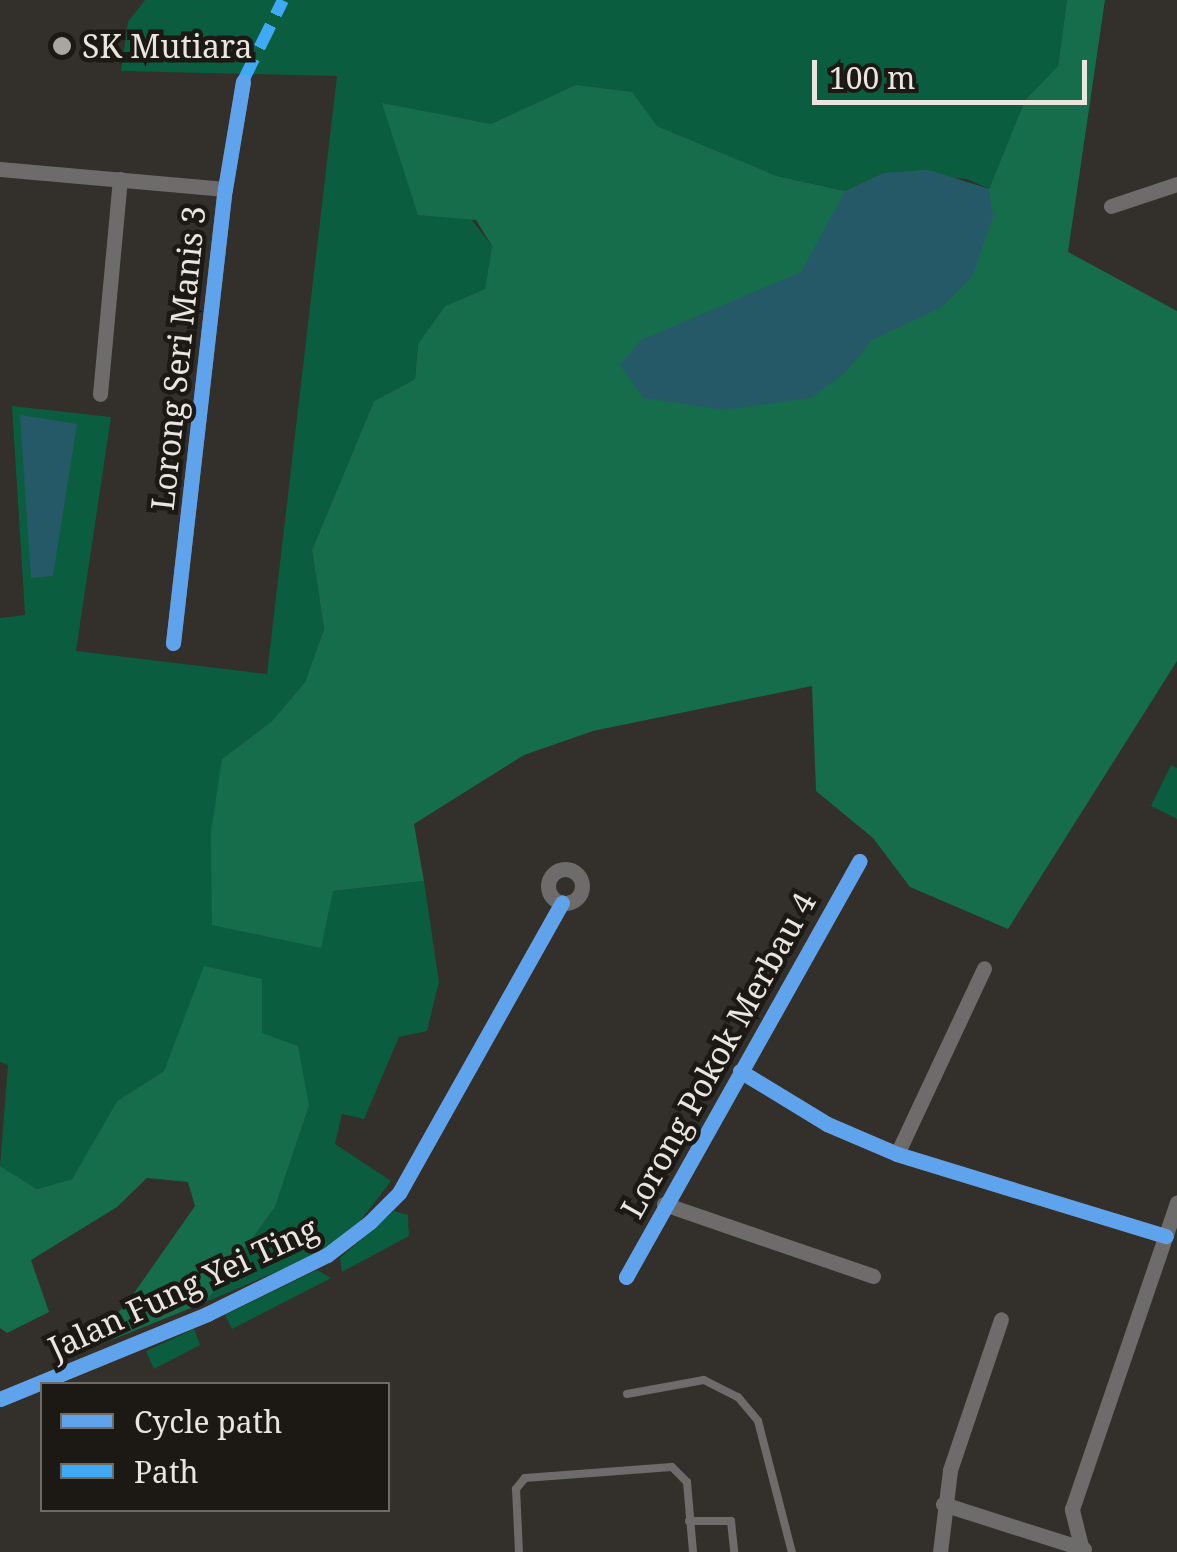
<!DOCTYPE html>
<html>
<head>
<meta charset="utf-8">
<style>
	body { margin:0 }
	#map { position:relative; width:1177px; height:1552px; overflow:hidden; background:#332f2a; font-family:"Noto Serif",serif }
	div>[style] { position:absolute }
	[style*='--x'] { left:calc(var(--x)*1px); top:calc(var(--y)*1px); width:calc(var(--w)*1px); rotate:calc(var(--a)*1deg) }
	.green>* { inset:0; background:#0a5d3f }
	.forest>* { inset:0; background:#166d4c }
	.water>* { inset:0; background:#265967 }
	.lane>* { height:8px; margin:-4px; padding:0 4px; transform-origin:4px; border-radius:4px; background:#6e6b6b }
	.street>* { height:15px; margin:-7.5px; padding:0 7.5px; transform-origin:7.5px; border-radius:7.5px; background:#6e6b6b }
	.street>.ring { margin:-7.5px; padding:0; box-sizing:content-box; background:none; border:15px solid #6e6b6b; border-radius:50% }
	.quiet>* { height:12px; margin-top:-6px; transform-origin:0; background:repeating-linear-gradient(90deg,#3fa9f5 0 25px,transparent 0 37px) }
	.cycleway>* { height:15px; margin:-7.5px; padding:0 7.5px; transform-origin:7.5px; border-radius:7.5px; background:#60a3ed }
	.dots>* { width:28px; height:28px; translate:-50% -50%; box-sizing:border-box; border:5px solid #1c1814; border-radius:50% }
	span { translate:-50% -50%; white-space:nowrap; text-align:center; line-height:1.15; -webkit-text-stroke:9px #1c1814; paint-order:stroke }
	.poi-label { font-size:32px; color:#eae5df }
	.left { translate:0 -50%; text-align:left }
	.street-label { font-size:32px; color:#eae5df }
	.legend { position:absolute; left:40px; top:1382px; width:350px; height:130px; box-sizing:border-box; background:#1c1814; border:2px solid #6e6a65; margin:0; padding:12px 18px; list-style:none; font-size:30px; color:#eae5df }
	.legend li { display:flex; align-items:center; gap:20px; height:50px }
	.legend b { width:50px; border:2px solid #6e6a65 }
	.scale { position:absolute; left:812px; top:60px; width:275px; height:45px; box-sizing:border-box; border:5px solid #eae5df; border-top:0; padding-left:12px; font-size:30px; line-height:35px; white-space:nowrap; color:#eae5df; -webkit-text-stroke:8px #1c1814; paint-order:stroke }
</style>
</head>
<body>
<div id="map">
	<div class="green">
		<i style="clip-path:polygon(145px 0,1067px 0,1058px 66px,1025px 100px,989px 189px,967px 179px,884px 173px,845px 191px,777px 176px,657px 126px,532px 106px,491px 124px,382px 104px,492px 246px,485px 289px,445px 306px,418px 344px,415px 379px,374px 401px,312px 550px,324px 629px,305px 682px,272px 721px,222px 759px,333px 891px,424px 881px,439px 982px,427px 1031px,399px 1037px,364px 1119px,342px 1114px,335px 1144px,391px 1181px,360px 1221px,320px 1253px,206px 1302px,275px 1207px,309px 1106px,182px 1030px,164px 1071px,117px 1101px,72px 1179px,37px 1189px,0 1166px,8px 1065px,0 1062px,0 618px,25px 615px,12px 406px,111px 417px,76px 651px,267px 674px,337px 76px,121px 71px,128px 22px)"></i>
		<i style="clip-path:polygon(1171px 765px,1177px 768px,1177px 819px,1151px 806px)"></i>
		<i style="clip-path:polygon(394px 1211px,408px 1215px,409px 1236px,342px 1272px,340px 1258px)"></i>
		<i style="clip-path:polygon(317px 1270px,331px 1278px,232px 1329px,225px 1315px)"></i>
		<i style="clip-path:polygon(194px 1329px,200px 1345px,154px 1369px,146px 1351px)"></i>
	</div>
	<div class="forest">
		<i style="clip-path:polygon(1067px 0,1105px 0,1068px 252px,1177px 311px,1177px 661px,1008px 929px,910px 887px,873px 838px,816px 791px,812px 686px,593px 731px,524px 755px,414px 824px,424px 881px,333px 891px,321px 948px,212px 925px,211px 832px,222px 759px,272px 721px,305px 682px,324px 629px,312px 550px,374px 401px,415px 379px,418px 344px,445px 306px,485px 289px,492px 246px,476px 220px,418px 215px,382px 103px,491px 124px,576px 85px,632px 92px,657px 126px,777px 176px,845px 191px,884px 173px,928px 170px,989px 189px,1025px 100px,1058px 66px)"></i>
		<i style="clip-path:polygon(204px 966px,262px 979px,262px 1033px,298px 1046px,309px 1106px,275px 1207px,206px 1302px,99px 1345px,92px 1335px,125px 1306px,195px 1206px,188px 1182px,147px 1178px,117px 1207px,31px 1260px,49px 1312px,7px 1333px,0 1328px,0 1166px,37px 1189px,72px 1179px,117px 1101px,164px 1071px)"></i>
	</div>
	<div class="water">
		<i style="clip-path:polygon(928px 170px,989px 189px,993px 217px,972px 277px,942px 307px,872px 340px,847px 371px,811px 398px,724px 410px,643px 398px,620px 365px,641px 340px,801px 272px,845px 191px,884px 173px)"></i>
		<i style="clip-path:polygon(20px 415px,77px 424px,53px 576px,31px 578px)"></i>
	</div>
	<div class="lane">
		<i style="--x:627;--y:1394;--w:78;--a:-10.3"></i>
		<i style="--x:704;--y:1380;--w:38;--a:27"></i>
		<i style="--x:738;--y:1397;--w:31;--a:50"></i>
		<i style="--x:758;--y:1421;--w:135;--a:75.5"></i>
		<i style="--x:689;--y:1521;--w:42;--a:0"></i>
		<i style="--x:731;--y:1521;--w:31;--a:84"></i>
		<i style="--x:519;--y:1552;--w:63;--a:-92.7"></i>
		<i style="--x:516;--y:1489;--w:14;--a:-51"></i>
		<i style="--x:525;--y:1478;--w:147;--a:-4.3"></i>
		<i style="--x:672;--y:1467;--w:21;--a:45"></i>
		<i style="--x:687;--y:1482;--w:70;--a:85.1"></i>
	</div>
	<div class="street">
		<i style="--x:0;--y:169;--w:226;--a:5.1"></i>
		<i style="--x:1111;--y:206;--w:70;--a:-18.4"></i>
		<i style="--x:100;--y:394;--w:216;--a:-84.7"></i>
		<i style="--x:173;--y:643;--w:457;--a:-83.5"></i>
		<i style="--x:225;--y:189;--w:109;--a:-80.5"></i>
		<i class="ring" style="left:548px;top:869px;width:19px;height:19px"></i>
		<i style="--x:740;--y:1071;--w:102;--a:31.3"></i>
		<i style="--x:827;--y:1124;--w:76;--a:23.2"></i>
		<i style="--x:897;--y:1154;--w:281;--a:17"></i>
		<i style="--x:897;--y:1154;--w:205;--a:-64.9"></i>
		<i style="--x:664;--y:1204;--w:221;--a:19"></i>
		<i style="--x:626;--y:1277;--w:477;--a:-60.7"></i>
		<i style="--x:0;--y:1399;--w:224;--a:-22.3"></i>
		<i style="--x:207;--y:1314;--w:134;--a:-26.2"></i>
		<i style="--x:327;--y:1255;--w:54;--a:-37.5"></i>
		<i style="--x:370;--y:1222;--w:41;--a:-45"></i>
		<i style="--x:399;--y:1193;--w:333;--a:-60.7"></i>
		<i style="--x:943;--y:1504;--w:148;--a:17.7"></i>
		<i style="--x:1081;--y:1546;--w:38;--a:-104"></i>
		<i style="--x:1072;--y:1509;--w:324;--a:-71.1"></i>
		<i style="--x:940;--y:1552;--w:83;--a:-83"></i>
		<i style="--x:950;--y:1470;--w:159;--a:-71.3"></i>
	</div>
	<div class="quiet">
		<i style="--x:243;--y:81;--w:90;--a:-63.7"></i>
	</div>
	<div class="cycleway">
		<i style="--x:173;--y:643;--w:457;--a:-83.5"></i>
		<i style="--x:225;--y:189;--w:109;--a:-80.5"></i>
		<i style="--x:740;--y:1071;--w:102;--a:31.3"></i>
		<i style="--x:827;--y:1124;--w:76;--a:23.2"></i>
		<i style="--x:897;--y:1154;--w:281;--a:17"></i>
		<i style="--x:626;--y:1277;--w:477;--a:-60.7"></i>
		<i style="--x:0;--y:1399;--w:224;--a:-22.3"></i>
		<i style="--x:207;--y:1314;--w:134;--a:-26.2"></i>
		<i style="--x:327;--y:1255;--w:54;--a:-37.5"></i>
		<i style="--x:370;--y:1222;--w:41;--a:-45"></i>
		<i style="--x:399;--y:1193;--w:333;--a:-60.7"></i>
	</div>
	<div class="dots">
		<i style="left:62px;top:46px;background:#aaa5a0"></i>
	</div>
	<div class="poi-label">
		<span class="left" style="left:82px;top:46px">SK Mutiara</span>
	</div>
	<div class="street-label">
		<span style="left:178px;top:358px;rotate:-84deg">Lorong Seri Manis 3</span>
		<span style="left:718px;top:1055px;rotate:-61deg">Lorong Pokok Merbau 4</span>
		<span style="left:183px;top:1288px;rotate:-25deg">Jalan Fung Yei Ting</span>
	</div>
	<ul class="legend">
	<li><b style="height:12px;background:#60a3ed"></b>Cycle path</li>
	<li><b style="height:12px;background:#3fa9f5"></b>Path</li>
	</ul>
	<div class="scale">100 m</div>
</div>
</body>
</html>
